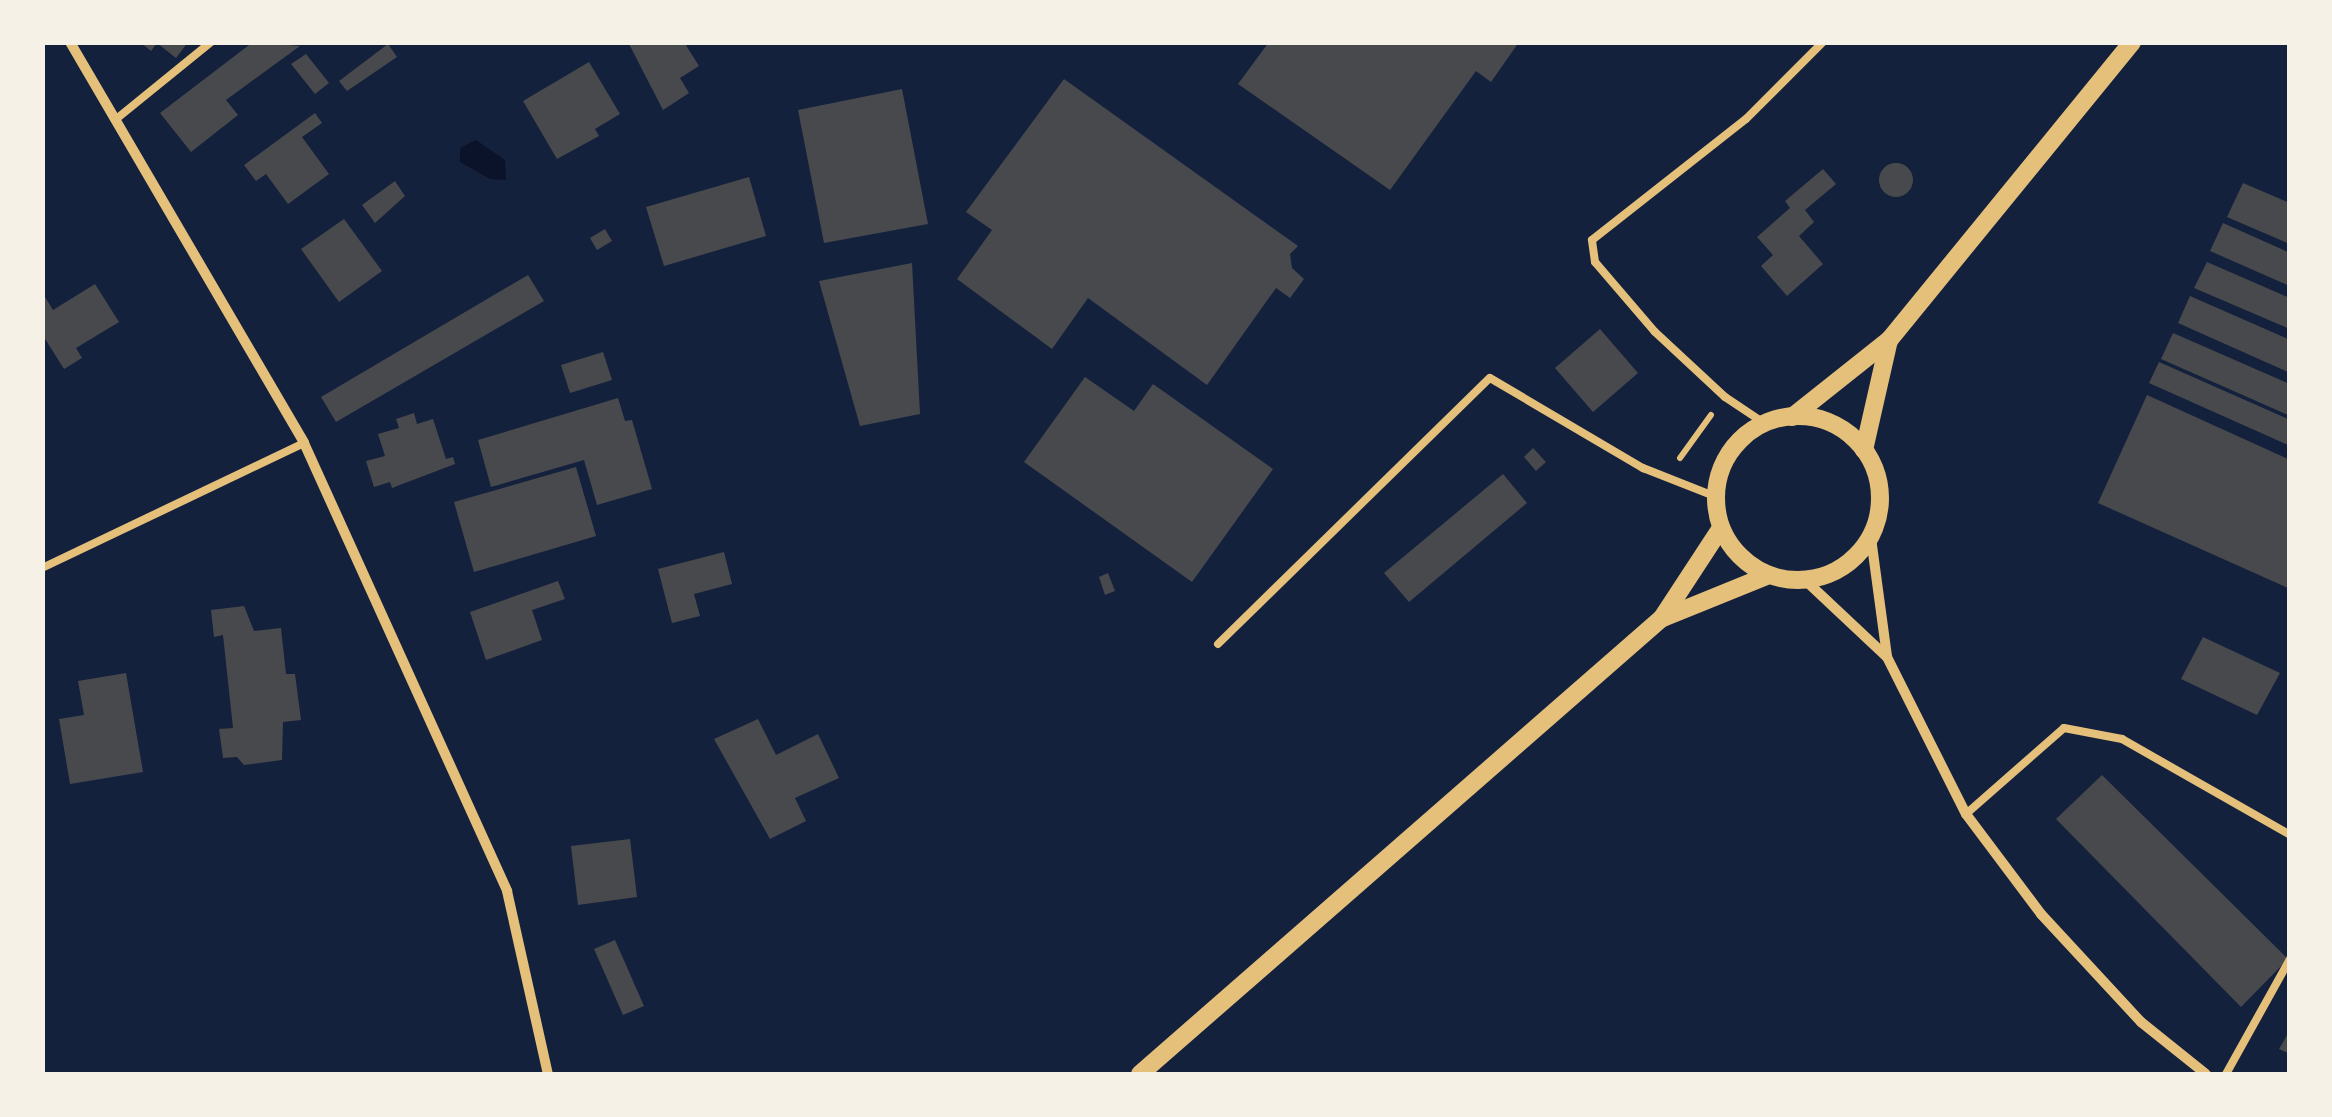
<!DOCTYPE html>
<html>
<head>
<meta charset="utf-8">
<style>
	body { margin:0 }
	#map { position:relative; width:2332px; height:1117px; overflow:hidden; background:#14213d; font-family:Spectral,serif }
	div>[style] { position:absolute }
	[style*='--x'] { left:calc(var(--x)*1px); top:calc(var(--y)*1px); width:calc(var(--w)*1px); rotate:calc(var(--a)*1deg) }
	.water>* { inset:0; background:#0b132b }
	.building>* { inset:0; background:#48494c }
	.round { border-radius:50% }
	.path>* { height:6px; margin:-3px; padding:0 3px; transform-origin:3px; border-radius:3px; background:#e5c07b }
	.service>* { height:8px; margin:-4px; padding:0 4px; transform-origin:4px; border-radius:4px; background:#e5c07b }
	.minor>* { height:10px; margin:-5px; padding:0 5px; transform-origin:5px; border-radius:5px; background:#e5c07b }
	.tertiary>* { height:18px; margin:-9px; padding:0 9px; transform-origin:9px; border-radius:9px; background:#e5c07b }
	.tertiary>.ring { margin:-9px; padding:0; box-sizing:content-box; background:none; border:18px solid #e5c07b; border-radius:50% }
	span { translate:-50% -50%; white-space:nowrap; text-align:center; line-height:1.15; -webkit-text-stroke:10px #f6f1e7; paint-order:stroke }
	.frame { position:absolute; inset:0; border:45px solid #f6f1e7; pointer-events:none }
</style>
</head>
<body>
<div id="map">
	<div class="water">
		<i style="clip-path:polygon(476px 140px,505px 160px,506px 180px,490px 179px,460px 162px,460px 148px)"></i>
	</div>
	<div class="building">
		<i style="clip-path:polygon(140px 42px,188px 42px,176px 58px,157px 43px,151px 51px)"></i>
		<i style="clip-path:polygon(253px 42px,300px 46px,226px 100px,238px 115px,191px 152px,160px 113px)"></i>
		<i style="clip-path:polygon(628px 42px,684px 42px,699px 66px,680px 78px,689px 93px,663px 110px)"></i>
		<i style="clip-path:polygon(1269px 42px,1519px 42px,1491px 82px,1476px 71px,1390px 190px,1238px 84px)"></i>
		<i style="clip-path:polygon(388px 44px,397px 57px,347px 91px,339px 81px)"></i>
		<i style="clip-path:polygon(306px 54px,329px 83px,315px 94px,291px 64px)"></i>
		<i style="clip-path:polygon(589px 62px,620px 114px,595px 129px,599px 136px,557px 159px,523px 101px)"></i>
		<i style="clip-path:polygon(1064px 79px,1298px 246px,1290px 254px,1292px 268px,1304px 279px,1290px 298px,1276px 288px,1207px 385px,1088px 298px,1052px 349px,957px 279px,992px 230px,966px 212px)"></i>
		<i style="clip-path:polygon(902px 89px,928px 224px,824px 243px,798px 110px)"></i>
		<i style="clip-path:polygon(315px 113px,322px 123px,302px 137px,329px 174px,288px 204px,266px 174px,256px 181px,244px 165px)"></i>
		<i class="round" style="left:1879px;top:163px;width:34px;height:34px"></i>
		<i style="clip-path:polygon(1823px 169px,1836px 184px,1805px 210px,1814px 222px,1799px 236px,1823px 264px,1787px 296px,1761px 266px,1773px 255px,1757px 237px,1790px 208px,1785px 201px)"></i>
		<i style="clip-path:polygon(749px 177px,766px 236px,664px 266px,646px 207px)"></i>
		<i style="clip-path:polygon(395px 181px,405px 196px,375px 223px,362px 205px)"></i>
		<i style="clip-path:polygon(2243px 183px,2290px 203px,2290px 244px,2227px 217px)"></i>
		<i style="clip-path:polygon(344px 219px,382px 271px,339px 302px,301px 249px)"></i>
		<i style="clip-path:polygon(2223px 223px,2290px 253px,2290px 286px,2210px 251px)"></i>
		<i style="clip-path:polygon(605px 229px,612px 241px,597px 250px,590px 238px)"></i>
		<i style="clip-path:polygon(2207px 262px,2290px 298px,2290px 329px,2194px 288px)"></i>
		<i style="clip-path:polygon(912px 263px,920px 414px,860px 426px,819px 281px)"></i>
		<i style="clip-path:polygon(528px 275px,544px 301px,336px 422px,321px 397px)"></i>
		<i style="clip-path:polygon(95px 284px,119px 322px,76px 348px,82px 358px,64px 369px,42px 334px,42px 292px,53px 310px)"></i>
		<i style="clip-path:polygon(2190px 296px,2290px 340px,2290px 373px,2178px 323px)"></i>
		<i style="clip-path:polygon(1600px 329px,1638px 373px,1593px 412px,1555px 368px)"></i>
		<i style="clip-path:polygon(2173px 333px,2290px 384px,2290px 416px,2161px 359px)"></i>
		<i style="clip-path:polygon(603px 352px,612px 380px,570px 393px,561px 365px)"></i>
		<i style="clip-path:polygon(2159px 362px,2290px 420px,2290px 446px,2149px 383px)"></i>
		<i style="clip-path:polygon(1085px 377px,1134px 411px,1153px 384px,1273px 469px,1192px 582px,1024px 462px)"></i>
		<i style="clip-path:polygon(2147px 395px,2290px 460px,2290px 589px,2098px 503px)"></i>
		<i style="clip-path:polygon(618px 398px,625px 421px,632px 420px,652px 489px,597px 505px,584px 460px,491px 487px,478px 440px)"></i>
		<i style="clip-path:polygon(414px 413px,417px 424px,433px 419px,446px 459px,453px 457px,455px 464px,392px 488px,390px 482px,374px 487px,366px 461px,385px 456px,378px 434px,399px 428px,396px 419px)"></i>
		<i style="clip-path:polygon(1533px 448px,1546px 462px,1536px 471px,1524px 457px)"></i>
		<i style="clip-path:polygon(576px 467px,596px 536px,474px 572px,454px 502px)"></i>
		<i style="clip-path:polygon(1503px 474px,1527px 503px,1409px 602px,1384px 573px)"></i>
		<i style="clip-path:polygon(724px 552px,732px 584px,694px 594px,700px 616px,672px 623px,658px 569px)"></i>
		<i style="clip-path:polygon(1108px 573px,1115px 591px,1105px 595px,1099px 577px)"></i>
		<i style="clip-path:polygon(558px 581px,565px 599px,532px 610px,542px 640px,486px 660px,470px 612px)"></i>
		<i style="clip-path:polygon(244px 606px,254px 631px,281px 628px,286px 674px,295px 674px,301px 720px,283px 722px,282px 760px,244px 765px,237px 757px,223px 758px,219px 729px,233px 728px,223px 635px,214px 637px,211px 610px)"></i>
		<i style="clip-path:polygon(2203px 637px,2280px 673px,2257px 715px,2181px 679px)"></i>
		<i style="clip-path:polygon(126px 673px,143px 772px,70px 784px,59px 719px,84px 715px,78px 681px)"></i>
		<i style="clip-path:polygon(758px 719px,776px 755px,818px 734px,839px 778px,795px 798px,806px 821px,770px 839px,714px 739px)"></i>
		<i style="clip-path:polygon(2102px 775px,2288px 959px,2241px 1007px,2056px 819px)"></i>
		<i style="clip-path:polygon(630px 839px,637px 897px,578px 905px,571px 846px)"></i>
		<i style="clip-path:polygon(615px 940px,644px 1006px,623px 1015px,594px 949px)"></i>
		<i style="clip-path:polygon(2290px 1030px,2290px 1054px,2279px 1049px)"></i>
	</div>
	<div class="path">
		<i style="--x:1680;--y:458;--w:53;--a:-54.2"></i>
	</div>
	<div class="service">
		<i style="--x:115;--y:120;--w:124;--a:-39.1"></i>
		<i style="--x:1764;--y:423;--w:47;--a:-146.3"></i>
		<i style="--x:1725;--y:397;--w:96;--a:-137.1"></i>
		<i style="--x:1655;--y:332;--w:92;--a:-130.6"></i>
		<i style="--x:1595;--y:262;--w:22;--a:-98"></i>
		<i style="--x:1592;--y:240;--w:196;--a:-38.2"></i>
		<i style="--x:1746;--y:119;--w:109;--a:-45"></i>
		<i style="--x:42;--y:568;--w:290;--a:-25.5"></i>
		<i style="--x:1218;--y:644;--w:380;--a:-44.4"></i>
		<i style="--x:1490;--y:378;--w:178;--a:30.5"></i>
		<i style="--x:1643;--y:468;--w:76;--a:21.5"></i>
		<i style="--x:1966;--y:814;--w:130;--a:-41.3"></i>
		<i style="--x:2064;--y:728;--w:59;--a:10.7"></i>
		<i style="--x:2122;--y:739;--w:193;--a:29.7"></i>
		<i style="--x:2226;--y:1074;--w:132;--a:-60.9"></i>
	</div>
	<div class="minor">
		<i style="--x:70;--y:42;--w:464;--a:59.7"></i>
		<i style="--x:304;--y:443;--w:492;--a:65.6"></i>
		<i style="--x:507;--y:891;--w:188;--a:77.4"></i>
		<i style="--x:1871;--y:538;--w:119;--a:82.3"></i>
		<i style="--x:1806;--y:581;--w:111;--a:43.2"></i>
		<i style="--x:1887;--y:657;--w:176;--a:63.3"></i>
		<i style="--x:1966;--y:814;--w:125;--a:53.1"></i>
		<i style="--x:2041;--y:914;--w:147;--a:47.2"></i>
		<i style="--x:2141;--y:1022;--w:83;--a:38.7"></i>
	</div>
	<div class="tertiary">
		<i class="ring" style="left:1716px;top:416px;width:146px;height:146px"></i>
		<i style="--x:1792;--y:417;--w:125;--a:-38.5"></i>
		<i style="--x:1890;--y:339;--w:383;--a:-50.8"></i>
		<i style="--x:1864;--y:450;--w:113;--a:-77.2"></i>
		<i style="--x:1663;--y:618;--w:114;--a:-22.1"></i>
		<i style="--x:1140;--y:1074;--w:693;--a:-41.14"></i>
		<i style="--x:1662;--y:618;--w:108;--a:-56.8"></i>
	</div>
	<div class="frame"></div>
</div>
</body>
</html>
